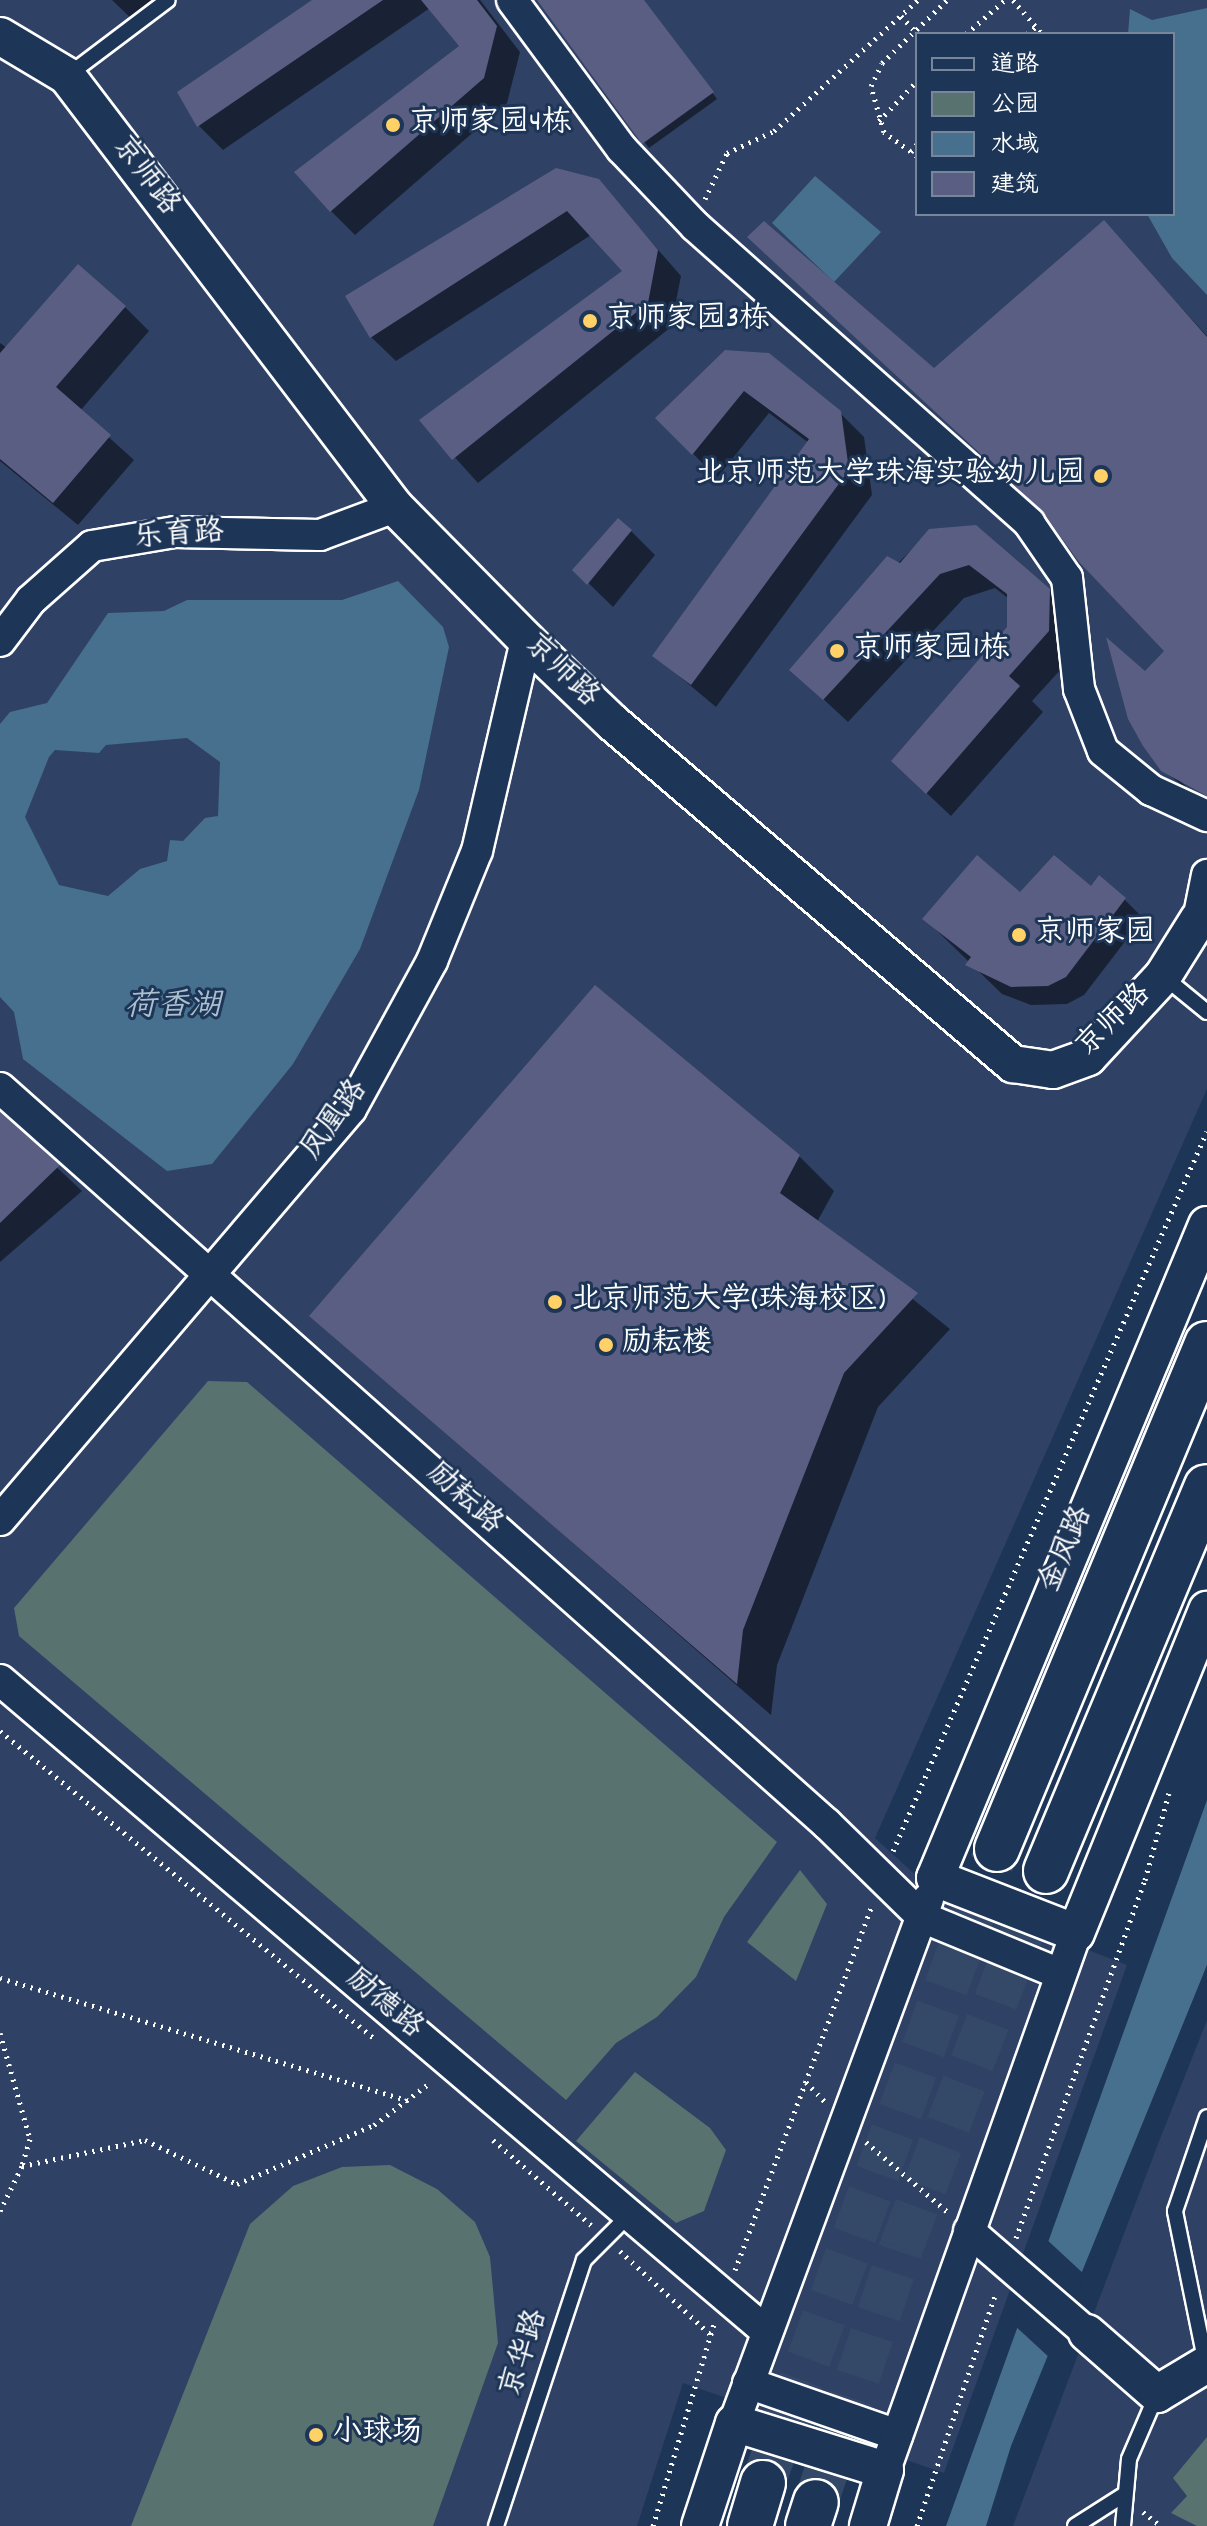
<!DOCTYPE html>
<html>
<head>
<meta charset="utf-8">
<style>
	body { margin:0 }
	#map { position:relative; width:1207px; height:2526px; overflow:hidden; background:#1d3557; font-family:Dekko,"LXGW WenKai TC",sans-serif }
	div>[style] { position:absolute }
	[style*='--x'] { left:calc(var(--x)*1px); top:calc(var(--y)*1px); width:calc(var(--w)*1px); rotate:calc(var(--a)*1deg) }
	.built>* { inset:0; background:#2f4164 }
	.green>* { inset:0; background:#58726f }
	.water>* { inset:0; background:#46708d }
	.pier>* { inset:0; background:#1d3557 }
	.shadow>* { inset:0; background:#0007 }
	.building>* { inset:0; background:#5a5e83 }
	.trunk-tunnel>* { height:44px; margin-top:-22px; transform-origin:0; background:repeating-linear-gradient(90deg,#344968 0 44px,transparent 0 66px) }
	.path>* { height:5px; margin-top:-2.5px; transform-origin:0; background:repeating-linear-gradient(90deg,#fff 0 2px,transparent 0 8px) }
	.roads { filter:drop-shadow(2px 0 #fff) drop-shadow(-2px 0 #fff) drop-shadow(0 2px #fff) drop-shadow(0 -2px #fff) }
	.service>* { height:14px; margin:-7px; padding:0 7px; transform-origin:7px; border-radius:7px; background:#1d3557 }
	.minor>* { height:30px; margin:-15px; padding:0 15px; transform-origin:15px; border-radius:15px; background:#1d3557 }
	.tertiary>* { height:36px; margin:-18px; padding:0 18px; transform-origin:18px; border-radius:18px; background:#1d3557 }
	.trunk>* { height:44px; margin:-22px; padding:0 22px; transform-origin:22px; border-radius:22px; background:#1d3557 }
	.dots>* { width:22px; height:22px; translate:-50% -50%; box-sizing:border-box; border:4px solid #1d3557; border-radius:50% }
	span { translate:-50% -50%; white-space:nowrap; text-align:center; line-height:1.15; -webkit-text-stroke:6px #1d3557; paint-order:stroke }
	.poi-label { font-size:30px; color:#fff }
	.left { translate:0 -50%; text-align:left }
	.right { translate:-100% -50%; text-align:right }
	.street-label { font-size:30px; color:#fff }
	.water-label { font-size:32px; color:#acbfcc; font-style:italic }
	.legend { position:absolute; left:915px; top:32px; width:260px; height:184px; box-sizing:border-box; background:#1d3557; border:2px solid #77869a; margin:0; padding:10px 14px; list-style:none; font-size:24px; color:#fff }
	.legend li { display:flex; align-items:center; gap:16px; height:40px }
	.legend b { width:40px; border:2px solid #77869a }
</style>
</head>
<body>
<div id="map">
	<div class="built">
		<i style="clip-path:polygon(evenodd,0 0,1207px 0,1207px 1089px,875px 1838px,931px 1889px,1127px 1965px,944px 2473px,683px 2383px,637px 2526px,0 2526px,0 0,917px 34px,1173px 34px,1173px 214px,917px 214px,917px 34px)"></i>
		<i style="clip-path:polygon(1207px 2020px,1207px 2526px,1013px 2526px,1158px 2144px)"></i>
	</div>
	<div class="green">
		<i style="clip-path:polygon(208px 1381px,247px 1382px,777px 1842px,724px 1917px,696px 1977px,657px 2017px,616px 2043px,566px 2100px,19px 1636px,14px 1608px)"></i>
		<i style="clip-path:polygon(800px 1870px,827px 1904px,796px 1981px,747px 1942px)"></i>
		<i style="clip-path:polygon(635px 2072px,710px 2128px,726px 2150px,704px 2211px,676px 2223px,576px 2141px)"></i>
		<i style="clip-path:polygon(390px 2165px,437px 2189px,475px 2222px,490px 2257px,498px 2343px,433px 2526px,131px 2526px,250px 2224px,293px 2186px,342px 2167px)"></i>
		<i style="clip-path:polygon(1207px 2437px,1207px 2526px,1197px 2526px,1171px 2513px,1187px 2496px,1173px 2478px)"></i>
	</div>
	<div class="water">
		<i style="clip-path:polygon(1207px 8px,1207px 295px,1172px 258px,1147px 214px,1173px 214px,1173px 34px,1128px 34px,1130px 9px,1152px 20px)"></i>
		<i style="clip-path:polygon(815px 176px,881px 232px,834px 282px,772px 223px)"></i>
		<i style="clip-path:polygon(evenodd,398px 581px,443px 627px,449px 647px,419px 790px,360px 949px,293px 1064px,212px 1164px,167px 1171px,23px 1059px,14px 1012px,0 997px,0 724px,10px 712px,47px 703px,108px 613px,164px 611px,187px 600px,342px 600px,398px 581px,187px 738px,220px 762px,218px 816px,205px 818px,183px 841px,170px 840px,167px 861px,140px 869px,108px 896px,59px 885px,25px 817px,49px 757px,55px 750px,99px 753px,106px 745px,187px 738px)"></i>
		<i style="clip-path:polygon(1207px 1800px,1207px 1965px,1011px 2446px,986px 2526px,946px 2526px)"></i>
	</div>
	<div class="pier">
		<i style="clip-path:polygon(1045px 2238px,1085px 2275px,1051px 2359px,1014px 2325px)"></i>
	</div>
	<div class="shadow">
		<i style="clip-path:polygon(112px 0,174px 0,138px 25px)"></i>
		<i style="clip-path:polygon(315px 0,480px 0,520px 52px,507px 103px,355px 235px,331px 211px,462px 46px,430px 8px,223px 150px,199px 126px)"></i>
		<i style="clip-path:polygon(539px 0,643px 0,717px 99px,649px 148px)"></i>
		<i style="clip-path:polygon(598px 181px,681px 276px,671px 327px,478px 483px,422px 421px,624px 272px,591px 235px,396px 361px,371px 337px)"></i>
		<i style="clip-path:polygon(1104px 223px,1207px 336px,1207px 794px,1173px 775px,1207px 805px,1163px 770px,1146px 673px,1166px 651px,934px 371px)"></i>
		<i style="clip-path:polygon(125px 307px,149px 331px,80px 411px,134px 460px,78px 525px,0 461px,0 343px,7px 348px)"></i>
		<i style="clip-path:polygon(726px 352px,839px 412px,864px 437px,872px 495px,716px 707px,655px 656px,809px 443px,769px 413px,717px 478px,658px 418px)"></i>
		<i style="clip-path:polygon(631px 531px,655px 555px,613px 607px,575px 570px)"></i>
		<i style="clip-path:polygon(930px 531px,1049px 590px,1073px 615px,1073px 656px,1032px 701px,1043px 712px,951px 816px,918px 785px,1009px 628px,1009px 599px,995px 588px,964px 598px,848px 722px,792px 670px)"></i>
		<i style="clip-path:polygon(1091px 888px,1124px 899px,1143px 918px,1084px 995px,1067px 1004px,1031px 1005px,1002px 994px,925px 919px,1020px 895px)"></i>
		<i style="clip-path:polygon(0 1114px,82px 1191px,0 1262px)"></i>
		<i style="clip-path:polygon(799px 1156px,834px 1191px,817px 1222px,950px 1329px,878px 1407px,777px 1665px,771px 1715px,312px 1316px)"></i>
	</div>
	<div class="building">
		<i style="clip-path:polygon(312px 0,383px 0,197px 127px,177px 92px)"></i>
		<i style="clip-path:polygon(421px 0,477px 0,497px 26px,484px 78px,330px 212px,294px 172px,459px 46px)"></i>
		<i style="clip-path:polygon(537px 0,644px 0,714px 92px,642px 144px)"></i>
		<i style="clip-path:polygon(556px 168px,599px 179px,658px 250px,648px 303px,452px 460px,419px 420px,622px 271px,567px 211px,370px 338px,345px 296px)"></i>
		<i style="clip-path:polygon(1104px 220px,1207px 337px,1207px 796px,1161px 771px,1143px 746px,1128px 719px,1106px 637px,1145px 671px,1164px 651px,1079px 562px,1041px 510px,747px 237px,764px 221px,934px 368px)"></i>
		<i style="clip-path:polygon(78px 264px,126px 306px,56px 387px,111px 435px,53px 503px,0 459px,0 353px)"></i>
		<i style="clip-path:polygon(725px 350px,769px 353px,841px 411px,849px 470px,691px 685px,652px 656px,809px 439px,744px 391px,692px 455px,655px 418px)"></i>
		<i style="clip-path:polygon(618px 518px,632px 530px,587px 585px,572px 570px)"></i>
		<i style="clip-path:polygon(976px 525px,1050px 589px,1049px 631px,1009px 676px,1020px 686px,926px 794px,891px 761px,1007px 627px,1007px 594px,969px 565px,940px 574px,823px 700px,789px 670px,887px 556px,900px 563px,929px 529px)"></i>
		<i style="clip-path:polygon(977px 855px,1020px 892px,1054px 855px,1091px 886px,1099px 875px,1126px 898px,1066px 977px,1048px 986px,1011px 987px,965px 965px,971px 957px,922px 919px)"></i>
		<i style="clip-path:polygon(595px 985px,800px 1155px,780px 1193px,918px 1293px,844px 1373px,743px 1630px,737px 1684px,309px 1316px)"></i>
		<i style="clip-path:polygon(0 1112px,60px 1165px,0 1223px)"></i>
	</div>
	<div class="trunk-tunnel">
		<i style="--x:763;--y:2483;--w:676;--a:-69.74"></i>
		<i style="--x:816;--y:2502;--w:268;--a:-71.5"></i>
		<i style="--x:901;--y:2248;--w:404;--a:-69"></i>
	</div>
	<div class="path">
		<i style="--x:1013;--y:0;--w:45;--a:49.5"></i>
		<i style="--x:901;--y:16;--w:25;--a:47"></i>
		<i style="--x:966;--y:34;--w:52;--a:-41.1"></i>
		<i style="--x:1027;--y:34;--w:13;--a:-39"></i>
		<i style="--x:879;--y:121;--w:55;--a:-46.5"></i>
		<i style="--x:911;--y:152;--w:10;--a:-53"></i>
		<i style="--x:917;--y:156;--w:41;--a:-144"></i>
		<i style="--x:884;--y:132;--w:48;--a:-105.8"></i>
		<i style="--x:871;--y:86;--w:25;--a:-64"></i>
		<i style="--x:882;--y:63;--w:91;--a:-44.1"></i>
		<i style="--x:705;--y:199;--w:51;--a:-64.4"></i>
		<i style="--x:727;--y:153;--w:52;--a:-25.1"></i>
		<i style="--x:774;--y:131;--w:195;--a:-42.3"></i>
		<i style="--x:0;--y:1731;--w:487;--a:39.4"></i>
		<i style="--x:893;--y:1851;--w:785;--a:-66.44"></i>
		<i style="--x:0;--y:1978;--w:429;--a:16.7"></i>
		<i style="--x:0;--y:2033;--w:110;--a:74.2"></i>
		<i style="--x:30;--y:2139;--w:28;--a:107"></i>
		<i style="--x:22;--y:2166;--w:126;--a:-11.9"></i>
		<i style="--x:145;--y:2140;--w:102;--a:25.6"></i>
		<i style="--x:237;--y:2184;--w:149;--a:-23.3"></i>
		<i style="--x:374;--y:2125;--w:71;--a:-37"></i>
		<i style="--x:806;--y:2082;--w:28;--a:46"></i>
		<i style="--x:493;--y:2140;--w:130;--a:40.9"></i>
		<i style="--x:866;--y:2142;--w:111;--a:40.6"></i>
		<i style="--x:0;--y:2211;--w:50;--a:-63.9"></i>
		<i style="--x:1016;--y:2238;--w:381;--a:-70.2"></i>
		<i style="--x:1145;--y:1880;--w:90;--a:-74.6"></i>
		<i style="--x:620;--y:2251;--w:124;--a:42.7"></i>
		<i style="--x:735;--y:2270;--w:390;--a:-69.4"></i>
		<i style="--x:1143;--y:2512;--w:23;--a:38"></i>
		<i style="--x:653;--y:2526;--w:211;--a:-73.2"></i>
		<i style="--x:917;--y:2526;--w:247;--a:-71.3"></i>
	</div>
	<div class="roads">
		<div class="service">
			<i style="--x:67;--y:76;--w:126;--a:-37"></i>
			<i style="--x:1163;--y:976;--w:57;--a:39.3"></i>
			<i style="--x:1206;--y:2364;--w:156;--a:-101.5"></i>
			<i style="--x:1175;--y:2211;--w:99;--a:-71.2"></i>
			<i style="--x:496;--y:2526;--w:280;--a:-71.7"></i>
			<i style="--x:584;--y:2260;--w:65;--a:-45"></i>
			<i style="--x:1075;--y:2526;--w:56;--a:-32.6"></i>
			<i style="--x:1123;--y:2526;--w:67;--a:-84.9"></i>
			<i style="--x:1129;--y:2459;--w:71;--a:-66.7"></i>
		</div>
		<div class="minor">
			<i style="--x:512;--y:0;--w:185;--a:53.6"></i>
			<i style="--x:622;--y:149;--w:106;--a:46.5"></i>
			<i style="--x:695;--y:226;--w:447;--a:41.6"></i>
			<i style="--x:1029;--y:523;--w:67;--a:55.4"></i>
			<i style="--x:1067;--y:578;--w:112;--a:83.8"></i>
			<i style="--x:1079;--y:689;--w:66;--a:68.8"></i>
			<i style="--x:1103;--y:751;--w:62;--a:39.1"></i>
			<i style="--x:1151;--y:790;--w:62;--a:24.9"></i>
			<i style="--x:0;--y:641;--w:51;--a:-52.9"></i>
			<i style="--x:31;--y:600;--w:81;--a:-41.5"></i>
			<i style="--x:92;--y:546;--w:84;--a:-9.6"></i>
			<i style="--x:175;--y:532;--w:145;--a:1.2"></i>
			<i style="--x:320;--y:535;--w:80;--a:-20.5"></i>
			<i style="--x:1198;--y:920;--w:46;--a:-78.7"></i>
			<i style="--x:0;--y:1088;--w:1107;--a:41.67"></i>
			<i style="--x:827;--y:1824;--w:133;--a:44.4"></i>
			<i style="--x:922;--y:1917;--w:149;--a:22.4"></i>
			<i style="--x:0;--y:1520;--w:540;--a:-49.5"></i>
			<i style="--x:351;--y:1109;--w:169;--a:-61.3"></i>
			<i style="--x:432;--y:961;--w:119;--a:-67.8"></i>
			<i style="--x:477;--y:851;--w:217;--a:-76.9"></i>
			<i style="--x:0;--y:1680;--w:1005;--a:40.36"></i>
			<i style="--x:969;--y:2231;--w:156;--a:40.8"></i>
			<i style="--x:748;--y:2383;--w:158;--a:19.2"></i>
			<i style="--x:734;--y:2423;--w:559;--a:-69.68"></i>
			<i style="--x:885;--y:2470;--w:570;--a:-70.42"></i>
		</div>
		<div class="tertiary">
			<i style="--x:0;--y:36;--w:78;--a:30.8"></i>
			<i style="--x:67;--y:76;--w:542;--a:52.73"></i>
			<i style="--x:395;--y:507;--w:187;--a:45.4"></i>
			<i style="--x:526;--y:640;--w:120;--a:43.7"></i>
			<i style="--x:613;--y:723;--w:526;--a:40.45"></i>
			<i style="--x:1013;--y:1064;--w:40;--a:8.5"></i>
			<i style="--x:1053;--y:1070;--w:37;--a:-20"></i>
			<i style="--x:1088;--y:1057;--w:110;--a:-47.2"></i>
			<i style="--x:1163;--y:976;--w:66;--a:-58"></i>
			<i style="--x:1207;--y:1225;--w:707;--a:112.61"></i>
			<i style="--x:935;--y:1878;--w:151;--a:21.3"></i>
			<i style="--x:1076;--y:1933;--w:349;--a:-67.9"></i>
			<i style="--x:1087;--y:2333;--w:93;--a:41.1"></i>
			<i style="--x:1157;--y:2394;--w:58;--a:-31"></i>
			<i style="--x:700;--y:2526;--w:108;--a:-71.7"></i>
			<i style="--x:734;--y:2423;--w:158;--a:17.3"></i>
			<i style="--x:885;--y:2470;--w:59;--a:106.9"></i>
		</div>
		<div class="trunk">
			<i style="--x:997;--y:1849;--w:547;--a:-67.42"></i>
			<i style="--x:1046;--y:1871;--w:416;--a:-67.3"></i>
			<i style="--x:750;--y:2526;--w:45;--a:-73.2"></i>
			<i style="--x:808;--y:2526;--w:25;--a:-72"></i>
		</div>
	</div>
	<div class="dots">
		<i style="left:393px;top:125px;background:#ffd166"></i>
		<i style="left:590px;top:321px;background:#ffd166"></i>
		<i style="left:1101px;top:476px;background:#ffd166"></i>
		<i style="left:837px;top:651px;background:#ffd166"></i>
		<i style="left:1019px;top:935px;background:#ffd166"></i>
		<i style="left:555px;top:1302px;background:#ffd166"></i>
		<i style="left:606px;top:1345px;background:#ffd166"></i>
		<i style="left:316px;top:2435px;background:#ffd166"></i>
	</div>
	<div class="poi-label">
		<span class="left" style="left:409px;top:125px">京师家园4栋</span>
		<span class="left" style="left:606px;top:321px">京师家园3栋</span>
		<span class="right" style="left:1085px;top:476px">北京师范大学珠海实验幼儿园</span>
		<span class="left" style="left:853px;top:651px">京师家园1栋</span>
		<span class="left" style="left:1035px;top:935px">京师家园</span>
		<span class="left" style="left:571px;top:1302px">北京师范大学(珠海校区)</span>
		<span class="left" style="left:622px;top:1345px">励耘楼</span>
		<span class="left" style="left:332px;top:2435px">小球场</span>
	</div>
	<div class="street-label">
		<span style="left:144px;top:177px;rotate:53deg">京师路</span>
		<span style="left:179px;top:537px;rotate:-4deg">乐育路</span>
		<span style="left:560px;top:672px;rotate:44deg">京师路</span>
		<span style="left:1115px;top:1022px;rotate:-44deg">京师路</span>
		<span style="left:336px;top:1121px;rotate:-54deg">凤凰路</span>
		<span style="left:463px;top:1500px;rotate:42deg">励耘路</span>
		<span style="left:1068px;top:1550px;rotate:-67deg">金凤路</span>
		<span style="left:383px;top:2005px;rotate:40deg">励德路</span>
		<span style="left:526px;top:2354px;rotate:-72deg">京华路</span>
	</div>
	<div class="water-label">
		<span style="left:173px;top:1008px">荷香湖</span>
	</div>
	<ul class="legend">
	<li><b style="height:10px;background:#1d3557"></b>道路</li>
	<li><b style="height:22px;background:#58726f"></b>公园</li>
	<li><b style="height:22px;background:#46708d"></b>水域</li>
	<li><b style="height:22px;background:#5a5e83"></b>建筑</li>
	</ul>
</div>
</body>
</html>
